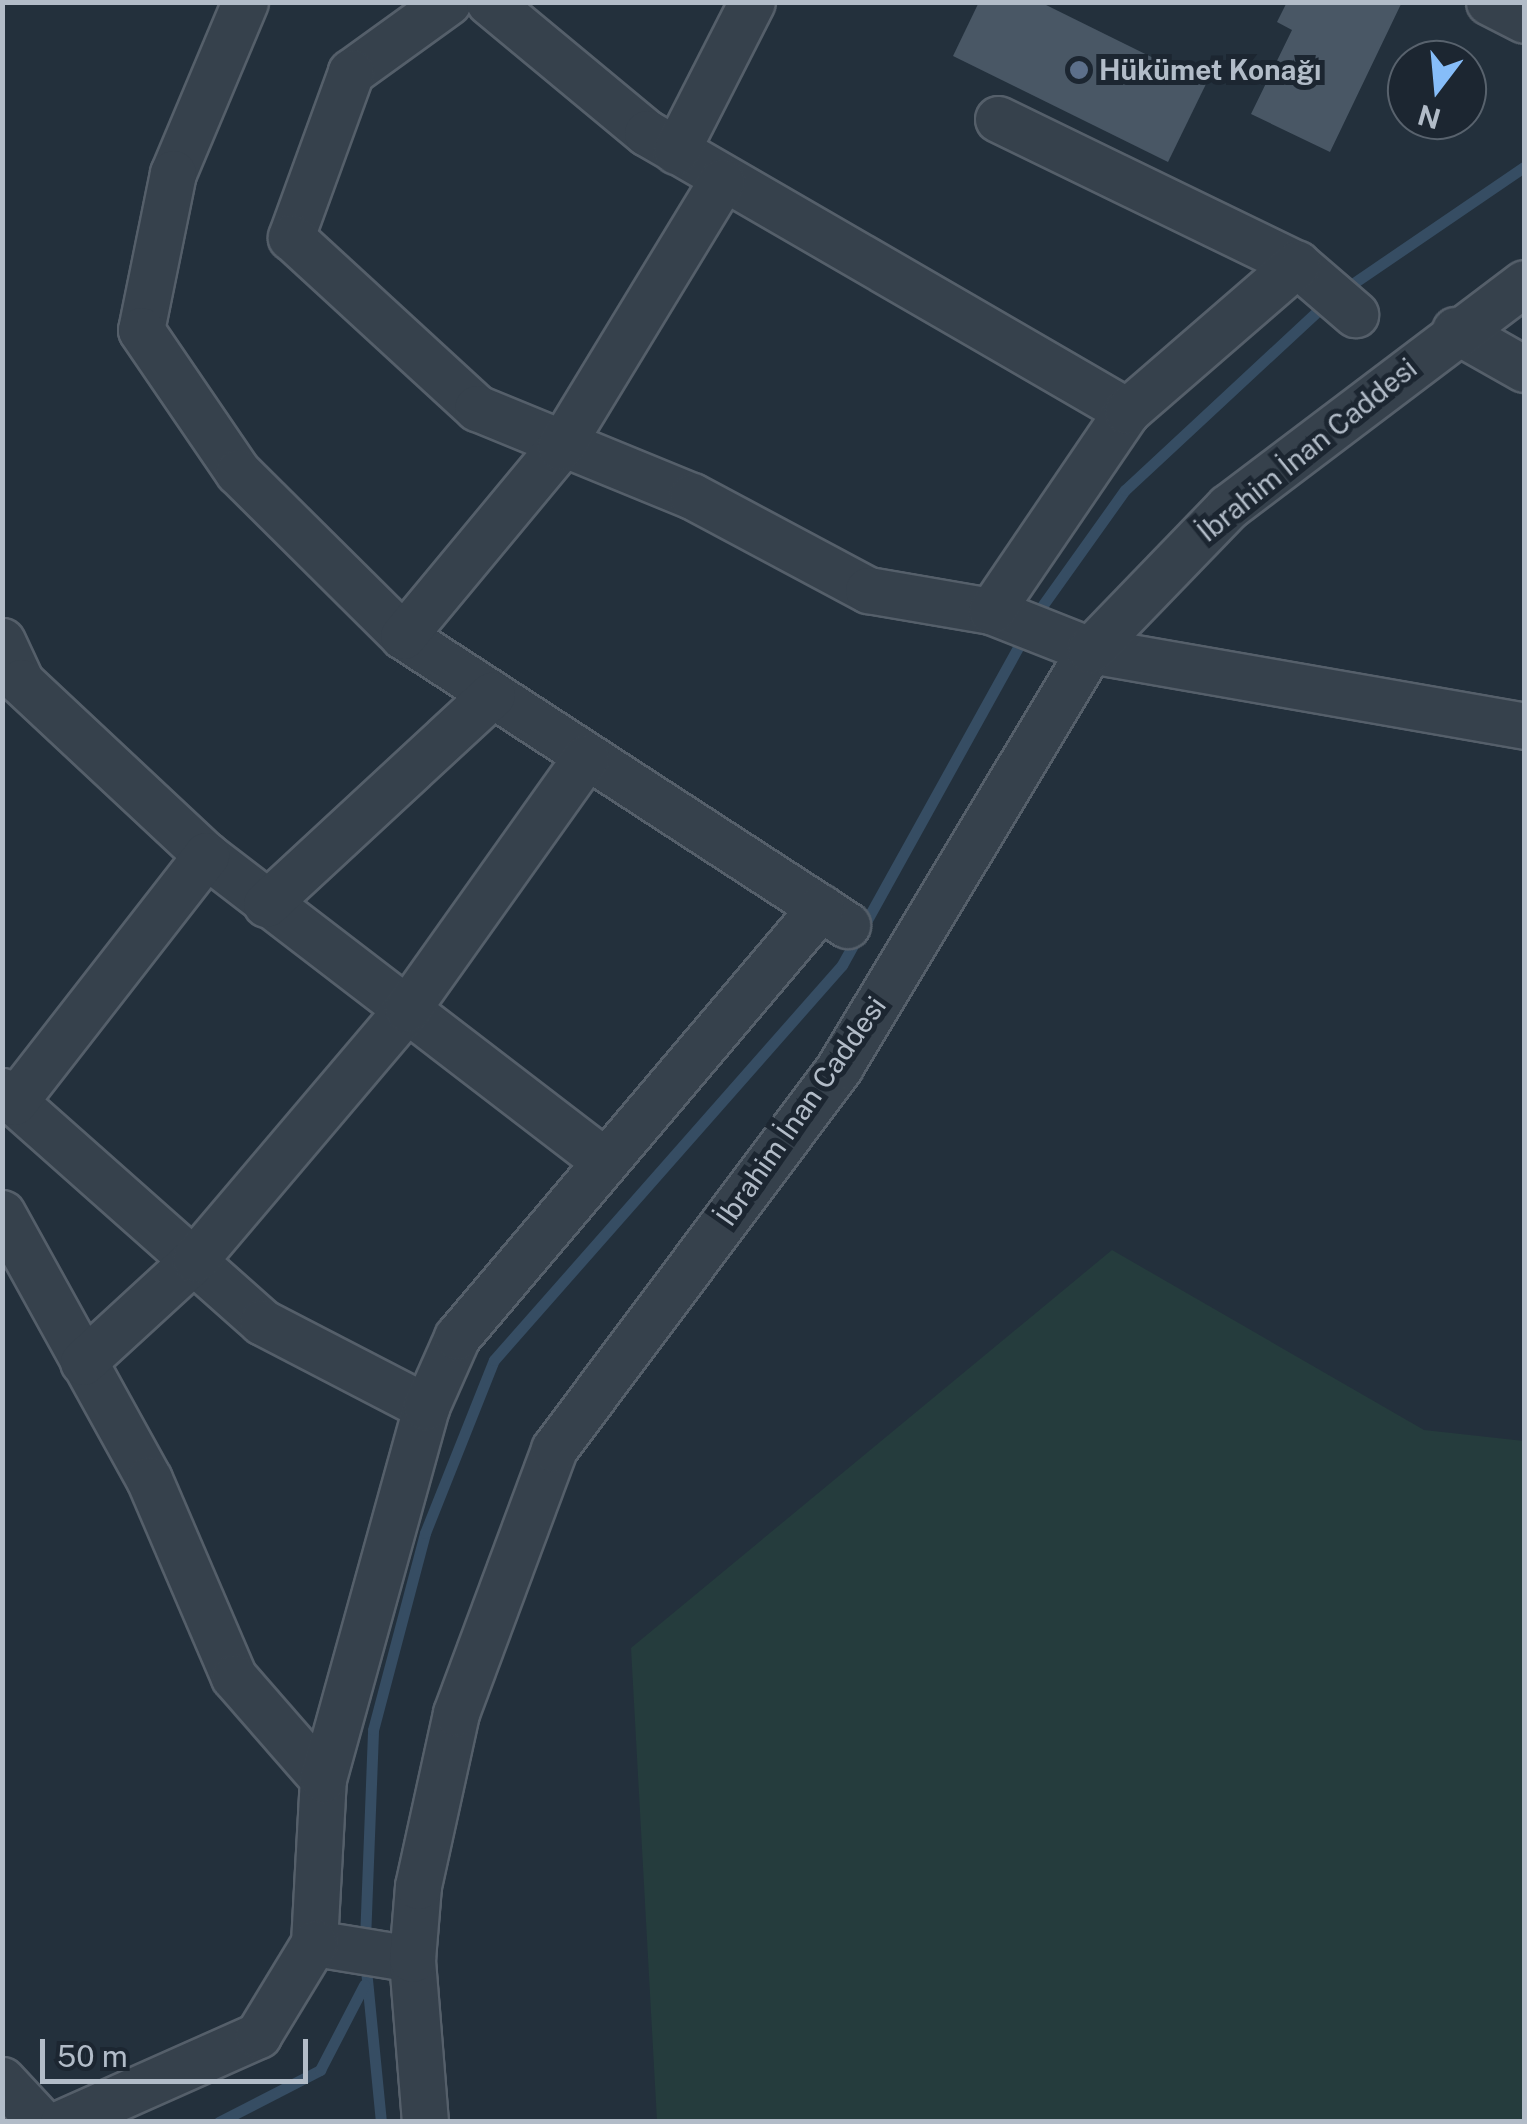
<!DOCTYPE html>
<html>
<head>
<meta charset="utf-8">
<style>
	body { margin:0 }
	#map { position:relative; width:1527px; height:2124px; overflow:hidden; background:#23303c; font-family:"Public Sans",sans-serif }
	div>[style] { position:absolute }
	.green>* { inset:0; background:#253c3d }
	.stream>* { height:11px; margin:-5.5px; padding:0 5.5px; transform-origin:5.5px; border-radius:5.5px; background:#364d63 }
	.building>* { inset:0; background:#495765 }
	.roads { filter:drop-shadow(2px 0 #555f6a) drop-shadow(-2px 0 #555f6a) drop-shadow(0 2px #555f6a) drop-shadow(0 -2px #555f6a) }
	.minor>* { height:45px; margin:-22.5px; padding:0 22.5px; transform-origin:22.5px; border-radius:22.5px; background:#36414c }
	.dots>* { width:28px; height:28px; translate:-50% -50%; box-sizing:border-box; border:5px solid #1c2631; border-radius:50% }
	span { translate:-50% -50%; white-space:nowrap; text-align:center; line-height:1.15; -webkit-text-stroke:10px #1c2631; paint-order:stroke }
	.poi-label { font-size:28px; color:#b2bcc8; font-weight:700 }
	.left { translate:0 -50%; text-align:left }
	.street-label { font-size:28px; color:#b2bcc8 }
	.frame { position:absolute; inset:0; border:5px solid #b2bcc8; pointer-events:none }
	.north { position:absolute; left:1387px; top:40px; width:100px; height:100px; box-sizing:border-box; background:#1c2631; border:2px solid #58626d; border-radius:50%; rotate:196deg; font-size:28px; font-weight:700; line-height:40px; text-align:center; color:#b2bcc8 }
	.north::after { content:''; display:block; margin:auto; width:35px; height:45px; background:#86bdf9; clip-path:polygon(50% 0,100% 100%,50% 72%,0 100%) }
	.scale { position:absolute; left:40px; top:2039px; width:268px; height:45px; box-sizing:border-box; border:5px solid #b2bcc8; border-top:0; padding-left:12px; font-size:30px; line-height:35px; white-space:nowrap; color:#b2bcc8; -webkit-text-stroke:8px #1c2631; paint-order:stroke }
</style>
</head>
<body>
<div id="map">
	<div class="green">
		<i style="clip-path:polygon(1112px 1250px,1424px 1430px,1524px 1441px,1524px 2121px,657px 2121px,631px 1648px)"></i>
	</div>
	<div class="stream">
		<i style="left:1342px;top:291px;width:220px;rotate:-34.3deg"></i>
		<i style="left:1035px;top:616px;width:155px;rotate:-54.5deg"></i>
		<i style="left:1125px;top:490px;width:276px;rotate:-42.9deg"></i>
		<i style="left:365px;top:1940px;width:210px;rotate:-87.8deg"></i>
		<i style="left:373px;top:1730px;width:204px;rotate:-75.2deg"></i>
		<i style="left:425px;top:1533px;width:186px;rotate:-68.3deg"></i>
		<i style="left:494px;top:1360px;width:526px;rotate:-48.62deg"></i>
		<i style="left:842px;top:965px;width:380px;rotate:-61deg"></i>
		<i style="left:365px;top:1959px;width:164px;rotate:84.4deg"></i>
		<i style="left:219px;top:2122px;width:114px;rotate:-27.2deg"></i>
		<i style="left:320px;top:2070px;width:96px;rotate:-62.6deg"></i>
	</div>
	<div class="building">
		<i style="clip-path:polygon(979px 2px,1040px 2px,1206px 84px,1168px 162px,953px 56px)"></i>
		<i style="clip-path:polygon(1287px 2px,1402px 2px,1330px 152px,1251px 114px,1292px 30px,1277px 22px)"></i>
	</div>
	<div class="roads">
		<div class="minor">
			<i style="left:245px;top:2px;width:186px;rotate:112.8deg"></i>
			<i style="left:173px;top:173px;width:160px;rotate:101.5deg"></i>
			<i style="left:141px;top:330px;width:172px;rotate:55.7deg"></i>
			<i style="left:238px;top:472px;width:233px;rotate:44.8deg"></i>
			<i style="left:403px;top:636px;width:530px;rotate:33.06deg"></i>
			<i style="left:448px;top:2px;width:120px;rotate:144.2deg"></i>
			<i style="left:351px;top:72px;width:176px;rotate:110deg"></i>
			<i style="left:291px;top:237px;width:253px;rotate:42.6deg"></i>
			<i style="left:477px;top:408px;width:232px;rotate:22.3deg"></i>
			<i style="left:692px;top:496px;width:200px;rotate:28.1deg"></i>
			<i style="left:868px;top:590px;width:125px;rotate:9.7deg"></i>
			<i style="left:991px;top:611px;width:106px;rotate:21.5deg"></i>
			<i style="left:1090px;top:650px;width:441px;rotate:9.9deg"></i>
			<i style="left:489px;top:2px;width:205px;rotate:39.7deg"></i>
			<i style="left:647px;top:133px;width:555px;rotate:30.08deg"></i>
			<i style="left:1489px;top:2px;width:39px;rotate:27deg"></i>
			<i style="left:998px;top:119px;width:332px;rotate:25.9deg"></i>
			<i style="left:1297px;top:264px;width:77px;rotate:40.8deg"></i>
			<i style="left:676px;top:151px;width:167px;rotate:-63deg"></i>
			<i style="left:1455px;top:330px;width:79px;rotate:29.5deg"></i>
			<i style="left:991px;top:611px;width:242px;rotate:-55.8deg"></i>
			<i style="left:1127px;top:411px;width:225px;rotate:-40.9deg"></i>
			<i style="left:403px;top:636px;width:246px;rotate:-50.3deg"></i>
			<i style="left:560px;top:447px;width:311px;rotate:-58.7deg"></i>
			<i style="left:2px;top:641px;width:45px;rotate:65.1deg"></i>
			<i style="left:21px;top:682px;width:253px;rotate:43.1deg"></i>
			<i style="left:206px;top:855px;width:501px;rotate:37.53deg"></i>
			<i style="left:266px;top:904px;width:308px;rotate:-42.8deg"></i>
			<i style="left:2px;top:1091px;width:348px;rotate:41.6deg"></i>
			<i style="left:262px;top:1322px;width:185px;rotate:27.4deg"></i>
			<i style="left:14px;top:1102px;width:313px;rotate:-52.1deg"></i>
			<i style="left:2px;top:1213px;width:304px;rotate:61.1deg"></i>
			<i style="left:149px;top:1479px;width:215px;rotate:66.8deg"></i>
			<i style="left:234px;top:1677px;width:135px;rotate:48.9deg"></i>
			<i style="left:83px;top:1362px;width:152px;rotate:-42.6deg"></i>
			<i style="left:195px;top:1259px;width:328px;rotate:-49.7deg"></i>
			<i style="left:407px;top:1009px;width:309px;rotate:-54.6deg"></i>
			<i style="left:412px;top:1959px;width:99px;rotate:-170.7deg"></i>
			<i style="left:314px;top:1943px;width:164px;rotate:-86.9deg"></i>
			<i style="left:323px;top:1779px;width:386px;rotate:-74.5deg"></i>
			<i style="left:426px;top:1407px;width:77px;rotate:-66.1deg"></i>
			<i style="left:457px;top:1337px;width:563px;rotate:-49.75deg"></i>
			<i style="left:2px;top:2080px;width:57px;rotate:47.1deg"></i>
			<i style="left:63px;top:2122px;width:214px;rotate:-24deg"></i>
			<i style="left:258px;top:2035px;width:108px;rotate:-58.7deg"></i>
			<i style="left:425px;top:2122px;width:164px;rotate:-94.6deg"></i>
			<i style="left:412px;top:1959px;width:73px;rotate:-85.3deg"></i>
			<i style="left:418px;top:1886px;width:177px;rotate:-77.6deg"></i>
			<i style="left:456px;top:1713px;width:282px;rotate:-69.6deg"></i>
			<i style="left:554px;top:1449px;width:478px;rotate:-53.2deg"></i>
			<i style="left:840px;top:1066px;width:485px;rotate:-59deg"></i>
			<i style="left:1090px;top:650px;width:199px;rotate:-46deg"></i>
			<i style="left:1228px;top:507px;width:371px;rotate:-37.1deg"></i>
		</div>
	</div>
	<div class="dots">
		<i style="left:1079px;top:70px;background:#5c6f8a"></i>
	</div>
	<div class="poi-label">
		<span class="left" style="left:1099px;top:70px">Hükümet Konağı</span>
	</div>
	<div class="street-label">
		<span style="left:1307px;top:450px;rotate:-39deg">İbrahim İnan Caddesi</span>
		<span style="left:801px;top:1111px;rotate:-55deg">İbrahim İnan Caddesi</span>
	</div>
	<div class="frame"></div>
	<div class="north">N</div>
	<div class="scale">50 m</div>
</div>
</body>
</html>
